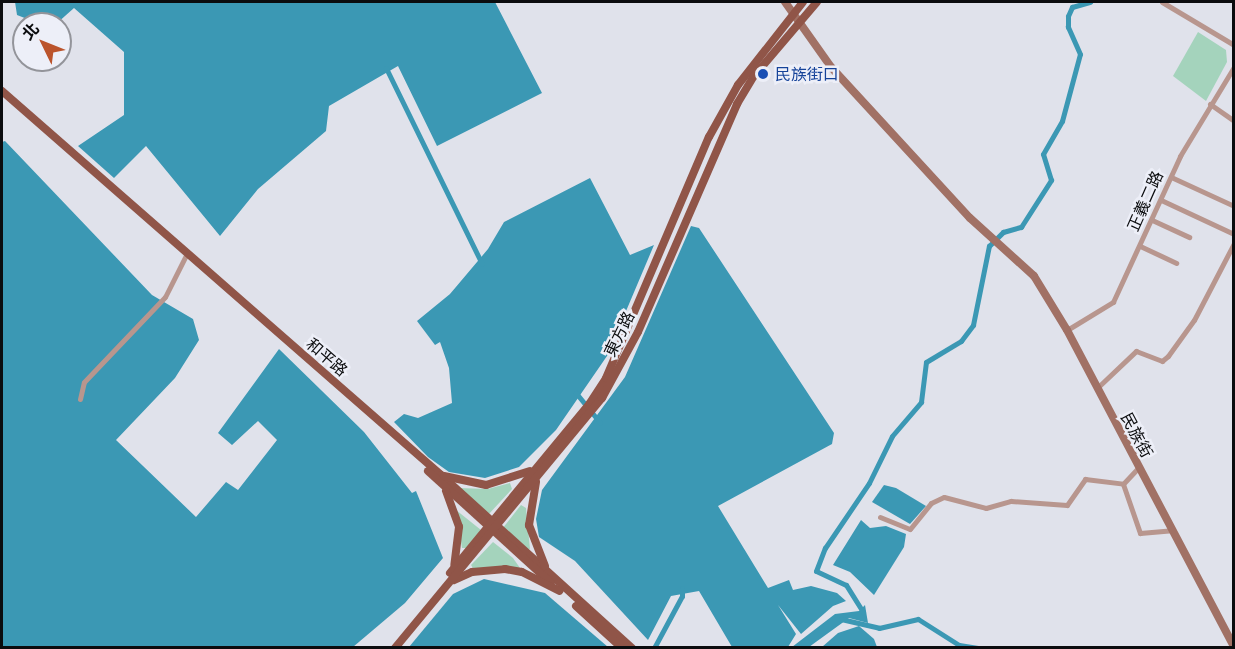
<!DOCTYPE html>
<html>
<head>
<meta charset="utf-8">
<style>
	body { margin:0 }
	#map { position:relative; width:1235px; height:649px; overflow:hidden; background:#e0e2eb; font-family:Merriweather,"Noto Sans TC",serif }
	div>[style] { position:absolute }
	.green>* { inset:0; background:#a4d3bc }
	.water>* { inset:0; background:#3b98b4 }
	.canal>* { height:5px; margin:-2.5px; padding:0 2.5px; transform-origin:2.5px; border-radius:2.5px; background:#3b98b4 }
	.street>* { height:5px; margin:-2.5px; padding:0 2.5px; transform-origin:2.5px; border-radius:2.5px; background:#b8968e }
	.secondary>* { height:8px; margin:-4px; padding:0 4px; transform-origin:4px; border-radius:4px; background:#a17165 }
	.primary>* { height:8px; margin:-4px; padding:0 4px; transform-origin:4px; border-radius:4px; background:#905548 }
	.dots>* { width:16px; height:16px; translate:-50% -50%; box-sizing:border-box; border:3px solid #edeff8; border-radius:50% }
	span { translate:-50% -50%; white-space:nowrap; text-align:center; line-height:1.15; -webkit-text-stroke:5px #edeff8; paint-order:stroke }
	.transit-label { font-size:16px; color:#164399 }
	.left { translate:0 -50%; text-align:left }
	.street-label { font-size:16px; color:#0b0c0e }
	.frame { position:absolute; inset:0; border:3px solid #0b0c0e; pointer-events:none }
	.north { position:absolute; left:12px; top:12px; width:60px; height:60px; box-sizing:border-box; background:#edeff8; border:2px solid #93949a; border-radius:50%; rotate:313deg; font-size:16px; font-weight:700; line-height:24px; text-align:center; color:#0b0c0e }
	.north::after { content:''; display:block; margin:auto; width:21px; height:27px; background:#bb542c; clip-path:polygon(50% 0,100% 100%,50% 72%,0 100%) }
</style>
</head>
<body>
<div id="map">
	<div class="green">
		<i style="clip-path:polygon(1198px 32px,1226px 50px,1227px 62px,1206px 101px,1173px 76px)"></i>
		<i style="clip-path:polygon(510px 483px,512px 489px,488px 515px,459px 488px,488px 489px)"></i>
		<i style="clip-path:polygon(521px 505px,526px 508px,530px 549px,527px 551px,502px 529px)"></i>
		<i style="clip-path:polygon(456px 510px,481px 530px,466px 548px,462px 548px)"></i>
		<i style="clip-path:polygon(493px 542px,513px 558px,520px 568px,473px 568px,471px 565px)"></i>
	</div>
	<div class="water">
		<i style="clip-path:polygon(15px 2px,495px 2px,542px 93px,437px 146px,398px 66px,329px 106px,326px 131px,258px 189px,220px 236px,146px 146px,114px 178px,78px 146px,124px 115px,124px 52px,74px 8px,56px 24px,40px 24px,17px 15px)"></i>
		<i style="clip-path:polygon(5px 141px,152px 295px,193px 319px,199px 340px,175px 378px,116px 440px,196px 517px,226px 482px,238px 490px,277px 440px,258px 421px,232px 445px,218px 433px,279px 349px,364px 432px,412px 493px,416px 491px,443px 558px,405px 603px,353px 647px,2px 647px,2px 142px)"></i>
		<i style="clip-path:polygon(590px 178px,630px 255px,654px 245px,607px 356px,556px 430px,519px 467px,485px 478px,449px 472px,428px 457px,394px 422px,404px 414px,418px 418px,452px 403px,449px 368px,440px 342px,435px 345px,417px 321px,450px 294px,488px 249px,504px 222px)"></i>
		<i style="clip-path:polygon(691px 226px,699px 228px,834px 433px,832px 444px,718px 506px,768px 588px,789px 580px,793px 590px,811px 586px,837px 593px,846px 601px,833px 606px,801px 634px,778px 605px,796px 634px,788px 647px,732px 647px,699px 591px,671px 596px,648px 640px,575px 561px,539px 537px,536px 519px,542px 490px,625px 377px)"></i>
		<i style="clip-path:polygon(884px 485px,896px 488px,926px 506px,910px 524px,872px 502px)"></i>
		<i style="clip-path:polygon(861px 520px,870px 528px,886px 526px,906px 534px,904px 547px,874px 595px,850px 572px,833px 565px)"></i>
		<i style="clip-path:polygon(484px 579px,545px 593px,608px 647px,409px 647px,453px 594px)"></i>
		<i style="clip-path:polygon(865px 605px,868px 623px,849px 618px,809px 647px,792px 647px,835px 614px,859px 611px)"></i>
		<i style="clip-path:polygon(859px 626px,874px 639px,877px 647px,822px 647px,838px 633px)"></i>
	</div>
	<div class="canal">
		<i style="left:386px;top:68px;width:218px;rotate:63.9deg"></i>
		<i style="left:576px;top:393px;width:38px;rotate:51deg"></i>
		<i style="left:863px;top:612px;width:32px;rotate:-122deg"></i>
		<i style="left:846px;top:585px;width:33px;rotate:-155deg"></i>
		<i style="left:816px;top:571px;width:25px;rotate:-69deg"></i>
		<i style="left:825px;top:548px;width:78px;rotate:-55.9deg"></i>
		<i style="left:869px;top:483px;width:52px;rotate:-63.9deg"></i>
		<i style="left:892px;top:436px;width:45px;rotate:-49.5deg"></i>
		<i style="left:921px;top:402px;width:40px;rotate:-82.9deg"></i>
		<i style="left:926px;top:362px;width:41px;rotate:-31deg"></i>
		<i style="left:961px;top:341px;width:20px;rotate:-53deg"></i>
		<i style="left:973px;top:325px;width:81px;rotate:-78.6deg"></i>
		<i style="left:989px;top:246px;width:20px;rotate:-45deg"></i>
		<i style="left:1003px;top:232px;width:19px;rotate:-16deg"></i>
		<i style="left:1021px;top:227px;width:56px;rotate:-57.4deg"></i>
		<i style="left:1051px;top:180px;width:27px;rotate:-107deg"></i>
		<i style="left:1043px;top:154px;width:38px;rotate:-60deg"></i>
		<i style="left:1062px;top:121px;width:69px;rotate:-75deg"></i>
		<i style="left:1080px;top:54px;width:30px;rotate:-114deg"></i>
		<i style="left:1068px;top:27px;width:11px;rotate:-90deg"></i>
		<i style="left:1068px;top:16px;width:10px;rotate:-66deg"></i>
		<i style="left:1072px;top:7px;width:19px;rotate:-16deg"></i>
		<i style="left:841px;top:619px;width:39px;rotate:13deg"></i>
		<i style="left:879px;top:628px;width:40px;rotate:-13deg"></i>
		<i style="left:918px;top:619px;width:49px;rotate:32.4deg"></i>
		<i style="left:959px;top:645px;width:19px;rotate:9deg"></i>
		<i style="left:654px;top:648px;width:59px;rotate:-61.7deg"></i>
		<i style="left:682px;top:596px;width:8px;rotate:-90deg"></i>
	</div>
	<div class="street">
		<i style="left:1162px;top:2px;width:84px;rotate:30.8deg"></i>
		<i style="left:1210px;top:104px;width:29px;rotate:35deg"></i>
		<i style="left:1171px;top:177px;width:69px;rotate:24.7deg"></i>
		<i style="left:1161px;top:200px;width:81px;rotate:25deg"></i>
		<i style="left:1152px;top:220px;width:41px;rotate:24.7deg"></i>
		<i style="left:1140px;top:246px;width:40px;rotate:25deg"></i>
		<i style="left:1067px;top:330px;width:54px;rotate:-31.3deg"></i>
		<i style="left:1113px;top:302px;width:161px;rotate:-65.3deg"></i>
		<i style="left:1180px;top:156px;width:104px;rotate:-58.8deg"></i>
		<i style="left:1097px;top:388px;width:54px;rotate:-43.5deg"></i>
		<i style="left:1136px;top:351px;width:28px;rotate:21deg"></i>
		<i style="left:1162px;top:361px;width:8px;rotate:-40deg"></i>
		<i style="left:1168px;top:356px;width:44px;rotate:-54.2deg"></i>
		<i style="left:1194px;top:320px;width:87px;rotate:-62.5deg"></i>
		<i style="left:80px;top:399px;width:17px;rotate:-77deg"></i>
		<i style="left:84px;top:382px;width:117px;rotate:-46.4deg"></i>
		<i style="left:165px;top:297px;width:45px;rotate:-63.4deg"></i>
		<i style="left:1123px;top:484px;width:52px;rotate:70.9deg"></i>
		<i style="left:1140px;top:533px;width:32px;rotate:-5deg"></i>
		<i style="left:880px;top:517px;width:32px;rotate:22deg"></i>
		<i style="left:910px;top:529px;width:33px;rotate:-51deg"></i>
		<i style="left:931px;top:503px;width:14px;rotate:-25deg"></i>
		<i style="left:944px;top:497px;width:43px;rotate:14.7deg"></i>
		<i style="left:986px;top:508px;width:26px;rotate:-16deg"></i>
		<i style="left:1011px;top:501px;width:56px;rotate:4.1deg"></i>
		<i style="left:1067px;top:505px;width:32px;rotate:-55deg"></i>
		<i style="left:1085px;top:479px;width:38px;rotate:7deg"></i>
		<i style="left:1123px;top:484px;width:23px;rotate:-47deg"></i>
	</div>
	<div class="secondary">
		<i style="left:785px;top:2px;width:80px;rotate:54.7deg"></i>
		<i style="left:831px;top:67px;width:205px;rotate:47.4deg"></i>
		<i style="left:970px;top:218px;width:86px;rotate:42.2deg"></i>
		<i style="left:1034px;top:276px;width:63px;rotate:58.6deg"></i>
		<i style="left:1067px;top:330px;width:358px;rotate:62.2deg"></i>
	</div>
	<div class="primary">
		<i style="left:2px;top:91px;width:583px;rotate:41.18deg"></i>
		<i style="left:441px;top:475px;width:258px;rotate:42.2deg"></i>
		<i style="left:428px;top:471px;width:166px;rotate:42.3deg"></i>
		<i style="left:444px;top:476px;width:43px;rotate:12.1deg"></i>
		<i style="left:486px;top:485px;width:46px;rotate:-17.7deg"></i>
		<i style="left:536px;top:482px;width:44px;rotate:99.2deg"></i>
		<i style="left:529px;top:525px;width:44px;rotate:68.7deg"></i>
		<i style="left:446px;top:491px;width:38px;rotate:70deg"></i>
		<i style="left:459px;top:527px;width:38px;rotate:97deg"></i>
		<i style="left:450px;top:573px;width:220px;rotate:-50.5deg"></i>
		<i style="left:590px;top:403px;width:30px;rotate:-57deg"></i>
		<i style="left:606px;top:378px;width:262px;rotate:-66.9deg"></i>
		<i style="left:709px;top:137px;width:60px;rotate:-60.9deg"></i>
		<i style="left:738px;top:85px;width:105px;rotate:-51.9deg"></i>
		<i style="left:454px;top:580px;width:20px;rotate:-24deg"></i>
		<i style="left:472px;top:572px;width:33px;rotate:-5deg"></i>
		<i style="left:505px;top:569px;width:17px;rotate:10deg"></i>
		<i style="left:522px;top:572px;width:42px;rotate:26.6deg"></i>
		<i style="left:576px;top:606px;width:62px;rotate:42.4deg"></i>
		<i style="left:395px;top:648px;width:325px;rotate:-50.4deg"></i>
		<i style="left:602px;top:398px;width:75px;rotate:-61.4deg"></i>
		<i style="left:638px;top:332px;width:249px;rotate:-66.5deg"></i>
		<i style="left:737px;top:104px;width:33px;rotate:-59deg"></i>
		<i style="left:754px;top:76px;width:97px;rotate:-49.6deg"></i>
	</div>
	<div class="dots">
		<i style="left:763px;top:74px;background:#1a4fb4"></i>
	</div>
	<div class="transit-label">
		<span class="left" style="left:775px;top:74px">民族街口</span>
	</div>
	<div class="street-label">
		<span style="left:1145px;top:201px;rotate:-66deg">正義二路</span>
		<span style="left:619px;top:334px;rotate:-64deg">東方路</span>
		<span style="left:327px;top:357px;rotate:41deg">和平路</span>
		<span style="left:1137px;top:435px;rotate:62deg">民族街</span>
	</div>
	<div class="frame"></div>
	<div class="north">北</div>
</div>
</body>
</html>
